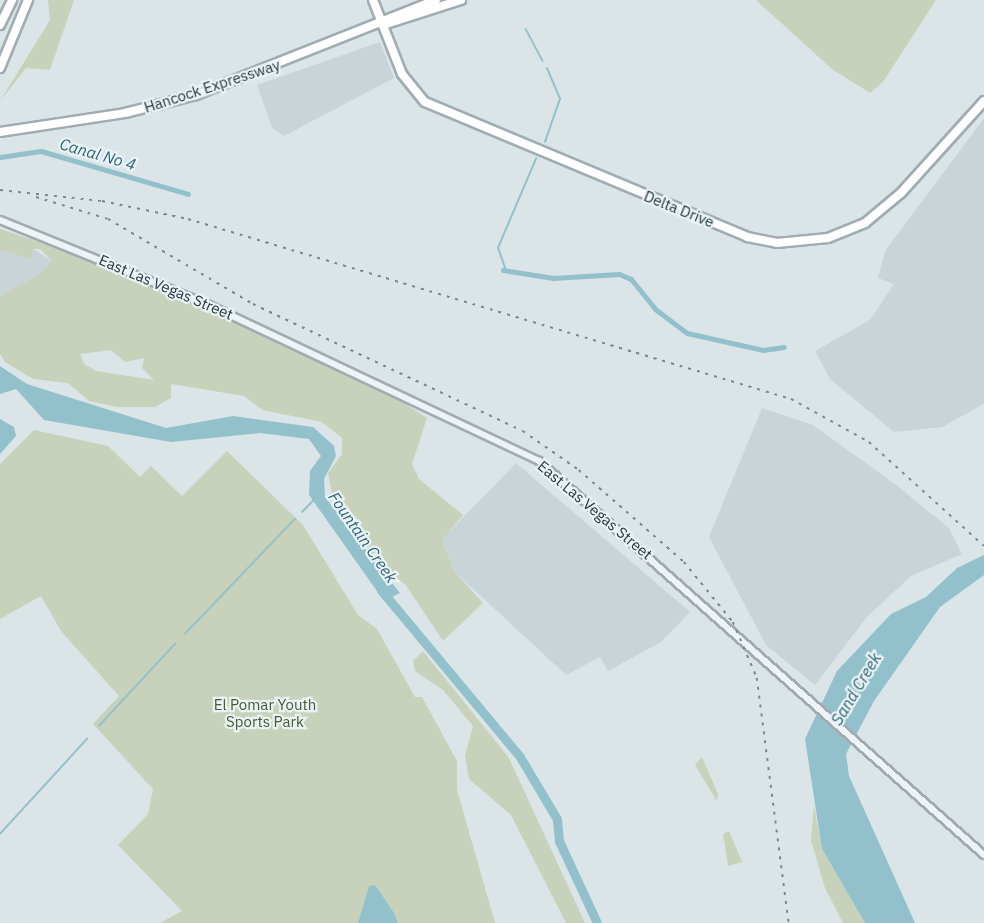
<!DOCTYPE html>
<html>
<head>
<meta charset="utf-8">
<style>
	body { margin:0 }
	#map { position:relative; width:984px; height:923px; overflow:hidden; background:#dbe4e7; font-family:"IBM Plex Sans",sans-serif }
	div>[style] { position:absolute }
	.built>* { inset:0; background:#c9d4d9 }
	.green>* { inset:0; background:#c8d2bb }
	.water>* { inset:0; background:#92c1cb }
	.stream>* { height:1.5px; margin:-0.75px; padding:0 0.75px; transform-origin:0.75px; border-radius:0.75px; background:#92c1cb }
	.canal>* { height:5px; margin:-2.5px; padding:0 2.5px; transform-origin:2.5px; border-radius:2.5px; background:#92c1cb }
	.river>* { height:9px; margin:-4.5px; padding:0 4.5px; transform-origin:4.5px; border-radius:4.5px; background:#92c1cb }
	.roads { filter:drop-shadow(2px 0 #a0acb1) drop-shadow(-2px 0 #a0acb1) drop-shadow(0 2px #a0acb1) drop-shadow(0 -2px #a0acb1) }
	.minor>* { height:6px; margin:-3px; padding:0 3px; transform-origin:3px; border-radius:3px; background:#eef3f5 }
	.major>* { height:8px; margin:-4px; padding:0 4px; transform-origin:4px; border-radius:4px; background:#fff }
	.rail>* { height:1.5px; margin-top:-0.75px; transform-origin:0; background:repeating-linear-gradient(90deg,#738992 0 3px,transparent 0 9px) }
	span { translate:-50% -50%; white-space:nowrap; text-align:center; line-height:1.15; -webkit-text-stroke:4.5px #eaf2f5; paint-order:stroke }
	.street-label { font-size:15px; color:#24363e }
	.park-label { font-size:15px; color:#465b30 }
	.water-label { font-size:16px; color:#2b6575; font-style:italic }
</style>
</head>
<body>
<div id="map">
	<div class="built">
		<i style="clip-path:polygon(380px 42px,394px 78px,284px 136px,272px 128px,257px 85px)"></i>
		<i style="clip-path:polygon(984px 118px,984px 404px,942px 427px,894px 432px,830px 379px,815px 351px,870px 320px,894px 284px,878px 278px,885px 251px)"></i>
		<i style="clip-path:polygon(33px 249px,52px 261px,38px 275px,0 296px,0 250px,31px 259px)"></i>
		<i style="clip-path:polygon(762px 408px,813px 425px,895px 484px,949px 528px,962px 554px,911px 576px,867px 617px,815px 685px,766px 645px,709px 537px)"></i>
		<i style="clip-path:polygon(516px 463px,690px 612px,661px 642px,608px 671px,600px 657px,566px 675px,455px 572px,442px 539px)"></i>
	</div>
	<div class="green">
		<i style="clip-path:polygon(48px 0,74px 0,50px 70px,26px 68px,0 101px,50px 20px)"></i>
		<i style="clip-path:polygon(756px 0,936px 0,883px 82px,870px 93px,832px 69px)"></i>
		<i style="clip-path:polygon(evenodd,0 229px,75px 254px,81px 251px,358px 373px,427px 418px,412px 464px,419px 479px,463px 515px,442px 540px,455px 572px,483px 603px,443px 641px,405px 584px,384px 570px,362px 541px,357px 518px,332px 494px,328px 473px,342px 454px,342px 438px,322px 422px,262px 410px,244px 396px,171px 384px,171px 398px,155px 407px,117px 407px,89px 401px,68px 383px,33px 379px,5px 362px,0 354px,0 296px,38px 275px,52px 261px,40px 249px,33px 249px,31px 259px,0 250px,0 229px,111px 350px,125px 362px,144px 358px,142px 368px,154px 380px,96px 371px,84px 364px,80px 354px,111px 350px)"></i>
		<i style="clip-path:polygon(34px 430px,108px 446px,140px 477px,151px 466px,182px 496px,227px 451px,303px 525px,358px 615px,377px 629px,415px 697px,422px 697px,457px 761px,457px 790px,495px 923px,160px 923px,182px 911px,118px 845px,148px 814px,153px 789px,93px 724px,119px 696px,61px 631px,41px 596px,0 619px,0 464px)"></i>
		<i style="clip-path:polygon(423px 651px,509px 758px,585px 923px,566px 923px,511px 815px,469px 779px,465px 756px,473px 726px,443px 690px,415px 671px,413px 661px)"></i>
		<i style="clip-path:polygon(702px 757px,718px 794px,717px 801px,695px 765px)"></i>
		<i style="clip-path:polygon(814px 806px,822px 849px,865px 923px,843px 923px,825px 888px,811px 840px)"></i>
		<i style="clip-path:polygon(729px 831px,742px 862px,728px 866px,723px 834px)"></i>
	</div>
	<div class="water">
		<i style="clip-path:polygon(0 366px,27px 384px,166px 428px,233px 416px,313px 427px,334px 446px,336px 456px,324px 479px,325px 497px,400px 593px,384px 601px,309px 495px,310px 471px,321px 456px,309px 439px,260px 433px,171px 442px,44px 420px,16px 389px,0 394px)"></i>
		<i style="clip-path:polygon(0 419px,14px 427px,16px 436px,0 454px)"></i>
		<i style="clip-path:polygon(984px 555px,984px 575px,940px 607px,874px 701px,846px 754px,849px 776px,915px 923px,865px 923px,822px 849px,805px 739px,837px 671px,891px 614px,926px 597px,957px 568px)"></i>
		<i style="clip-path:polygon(375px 885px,394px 913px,398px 923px,358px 923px,369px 886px)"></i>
	</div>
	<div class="stream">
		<i style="left:526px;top:29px;width:36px;rotate:62deg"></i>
		<i style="left:545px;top:142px;width:46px;rotate:-70.8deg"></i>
		<i style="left:560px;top:99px;width:33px;rotate:-113deg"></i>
		<i style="left:506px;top:271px;width:24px;rotate:-109deg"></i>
		<i style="left:498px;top:248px;width:97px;rotate:-66.9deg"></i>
		<i style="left:302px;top:512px;width:17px;rotate:-45deg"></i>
		<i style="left:185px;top:634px;width:159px;rotate:-46.3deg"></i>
		<i style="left:99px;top:726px;width:112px;rotate:-47.2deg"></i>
		<i style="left:0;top:834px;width:129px;rotate:-47.5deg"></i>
	</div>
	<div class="canal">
		<i style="left:0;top:157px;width:41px;rotate:-8.3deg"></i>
		<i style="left:41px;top:151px;width:153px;rotate:16.3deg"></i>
		<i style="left:503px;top:270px;width:51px;rotate:9.1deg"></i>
		<i style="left:553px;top:278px;width:66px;rotate:-3.5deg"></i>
		<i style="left:619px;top:274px;width:13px;rotate:23deg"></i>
		<i style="left:631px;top:279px;width:38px;rotate:51deg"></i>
		<i style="left:655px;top:309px;width:40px;rotate:37deg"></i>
		<i style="left:687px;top:333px;width:78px;rotate:12.6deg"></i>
		<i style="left:763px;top:350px;width:21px;rotate:-8deg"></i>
	</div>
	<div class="river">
		<i style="left:381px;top:590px;width:217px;rotate:50.2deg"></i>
		<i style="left:520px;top:757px;width:72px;rotate:59.2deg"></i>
		<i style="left:557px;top:819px;width:22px;rotate:85deg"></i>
		<i style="left:559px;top:841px;width:90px;rotate:65.1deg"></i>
	</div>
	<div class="roads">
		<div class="minor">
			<i style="left:0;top:220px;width:223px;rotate:22.1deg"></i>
			<i style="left:207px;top:304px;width:367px;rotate:25.3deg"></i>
			<i style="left:539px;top:461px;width:594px;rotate:41.52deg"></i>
		</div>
		<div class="major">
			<i style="left:373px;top:0;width:79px;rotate:68.6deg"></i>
			<i style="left:402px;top:74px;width:36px;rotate:51deg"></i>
			<i style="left:425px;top:102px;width:349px;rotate:22.7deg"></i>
			<i style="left:747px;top:237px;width:31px;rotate:11deg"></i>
			<i style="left:777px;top:243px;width:51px;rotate:-5.6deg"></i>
			<i style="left:828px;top:238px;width:40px;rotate:-22deg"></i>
			<i style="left:865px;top:223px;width:47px;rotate:-39.8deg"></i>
			<i style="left:901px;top:193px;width:124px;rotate:-47.9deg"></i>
			<i style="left:0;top:25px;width:28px;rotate:-64deg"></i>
			<i style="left:383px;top:25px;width:82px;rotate:-17.8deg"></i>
			<i style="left:0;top:68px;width:74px;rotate:-67.6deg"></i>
			<i style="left:0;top:132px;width:126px;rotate:-8.6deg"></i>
			<i style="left:125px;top:113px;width:73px;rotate:-14.2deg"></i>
			<i style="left:196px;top:95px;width:258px;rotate:-21.6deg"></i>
		</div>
	</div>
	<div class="rail">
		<i style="left:0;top:190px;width:103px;rotate:6.2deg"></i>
		<i style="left:102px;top:201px;width:88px;rotate:11.8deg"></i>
		<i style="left:188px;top:219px;width:629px;rotate:16.62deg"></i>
		<i style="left:791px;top:399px;width:89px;rotate:28.9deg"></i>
		<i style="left:869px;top:442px;width:155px;rotate:42.1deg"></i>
		<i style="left:36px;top:197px;width:75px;rotate:17deg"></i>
		<i style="left:108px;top:219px;width:168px;rotate:30.4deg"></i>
		<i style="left:253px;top:304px;width:298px;rotate:25.2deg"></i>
		<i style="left:523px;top:431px;width:68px;rotate:34.9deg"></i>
		<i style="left:579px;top:470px;width:140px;rotate:41.2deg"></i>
		<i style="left:684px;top:562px;width:77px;rotate:50.8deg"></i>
		<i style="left:733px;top:622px;width:61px;rotate:66.8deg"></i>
		<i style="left:757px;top:678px;width:247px;rotate:82.6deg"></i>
	</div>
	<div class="street-label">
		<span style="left:212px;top:86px;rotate:-18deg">Hancock Expressway</span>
		<span style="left:679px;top:209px;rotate:22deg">Delta Drive</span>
		<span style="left:166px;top:287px;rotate:23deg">East Las Vegas Street</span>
		<span style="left:595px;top:510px;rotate:40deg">East Las Vegas Street</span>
	</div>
	<div class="park-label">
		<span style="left:265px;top:713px">El Pomar Youth<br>Sports Park</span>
	</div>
	<div class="water-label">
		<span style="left:98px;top:154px;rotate:16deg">Canal No 4</span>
		<span style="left:363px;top:537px;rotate:55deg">Fountain Creek</span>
		<span style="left:856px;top:689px;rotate:-59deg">Sand Creek</span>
	</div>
</div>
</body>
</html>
